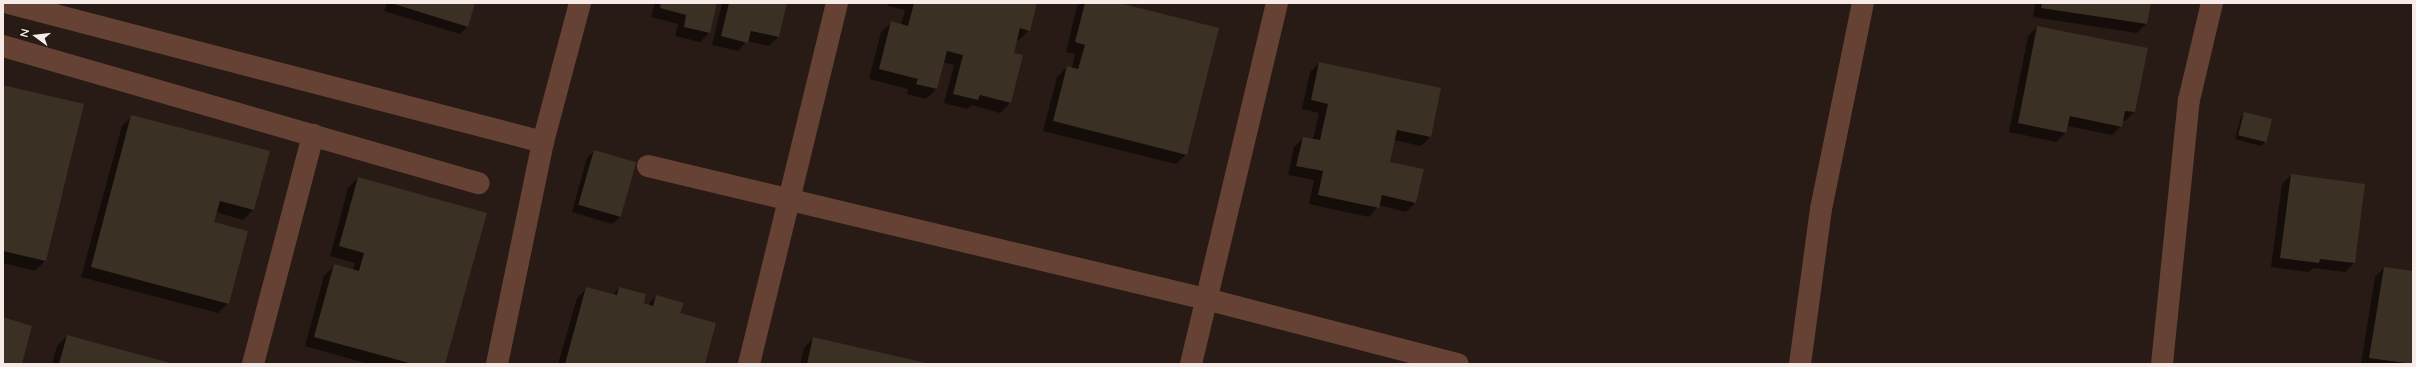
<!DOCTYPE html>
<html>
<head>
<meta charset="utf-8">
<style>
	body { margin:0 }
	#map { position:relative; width:2416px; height:367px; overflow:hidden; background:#281a14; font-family:Mulish,sans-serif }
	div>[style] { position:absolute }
	.shadow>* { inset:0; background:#0007 }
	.building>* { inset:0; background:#3a3024; transform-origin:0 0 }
	.minor>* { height:22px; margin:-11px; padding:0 11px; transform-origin:11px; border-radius:11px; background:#654233 }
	span { translate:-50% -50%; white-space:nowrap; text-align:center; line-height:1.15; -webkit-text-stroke:3.5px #1e110c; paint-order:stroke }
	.frame { position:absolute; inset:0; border:4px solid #f6ebe7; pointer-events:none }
	.north { position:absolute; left:16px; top:16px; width:40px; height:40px; -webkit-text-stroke:3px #1e110c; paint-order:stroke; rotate:285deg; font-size:11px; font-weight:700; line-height:16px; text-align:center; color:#f6ebe7 }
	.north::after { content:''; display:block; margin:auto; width:14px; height:18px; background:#f6ebe7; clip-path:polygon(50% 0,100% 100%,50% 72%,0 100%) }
</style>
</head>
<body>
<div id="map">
	<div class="shadow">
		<i style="clip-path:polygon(387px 3px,474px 3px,467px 27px,460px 34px,384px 11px)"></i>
		<i style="clip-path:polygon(655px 3px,716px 3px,709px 33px,700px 42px,675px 36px,678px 24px,651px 17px)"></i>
		<i style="clip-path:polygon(717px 3px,786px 3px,778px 37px,769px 46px,747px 41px,738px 51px,712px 45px,722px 4px)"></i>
		<i style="clip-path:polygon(889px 3px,1036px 3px,1029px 30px,1019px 40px,1017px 40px,1013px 54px,1022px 56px,1010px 103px,1000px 113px,972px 105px,967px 109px,944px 103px,954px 65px,943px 62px,936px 89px,926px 99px,907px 94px,908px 89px,869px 79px,881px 32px,891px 23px,901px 25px,905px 10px,888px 6px)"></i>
		<i style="clip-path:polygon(1080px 3px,1115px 3px,1186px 154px,1176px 164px,1043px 131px,1057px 77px,1067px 67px,1072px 68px,1075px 54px,1066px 52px,1077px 6px)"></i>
		<i style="clip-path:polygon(2035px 3px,2150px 3px,2146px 24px,2137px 33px,2033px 17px)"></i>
		<i style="clip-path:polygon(2037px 27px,2134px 112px,2125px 121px,2122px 120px,2121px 126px,2112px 135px,2067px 126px,2065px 133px,2056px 142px,2009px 132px,2028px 36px)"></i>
		<i style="clip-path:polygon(1319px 63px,1430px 137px,1421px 146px,1394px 140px,1389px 162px,1415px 203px,1406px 212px,1379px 205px,1369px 217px,1309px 204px,1314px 180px,1288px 175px,1294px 147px,1303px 138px,1313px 140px,1319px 113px,1302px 109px,1310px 72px)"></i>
		<i style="clip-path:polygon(3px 86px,45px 261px,35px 271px,3px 263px)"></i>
		<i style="clip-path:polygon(2245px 113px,2265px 142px,2261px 146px,2235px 139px,2241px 117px)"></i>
		<i style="clip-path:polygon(132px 116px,253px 210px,243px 220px,216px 212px,213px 223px,228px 303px,218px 313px,81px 277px,122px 126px)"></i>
		<i style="clip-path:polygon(594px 151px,620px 217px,612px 224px,572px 212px,587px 158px)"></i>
		<i style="clip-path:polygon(2291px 175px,2354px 263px,2345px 272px,2313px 268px,2309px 272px,2271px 267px,2282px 184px)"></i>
		<i style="clip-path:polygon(358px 178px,444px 364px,369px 364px,305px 346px,324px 276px,334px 266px,353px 270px,355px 263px,330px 256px,348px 188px)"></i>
		<i style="clip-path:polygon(2384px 268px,2413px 272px,2413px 364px,2361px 364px,2375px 277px)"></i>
		<i style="clip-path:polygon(587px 288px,613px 295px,619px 288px,648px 305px,656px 296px,679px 314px,704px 364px,558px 364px,577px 298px)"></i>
		<i style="clip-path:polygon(67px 336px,171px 364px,52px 364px,57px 346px)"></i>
		<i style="clip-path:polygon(813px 338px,924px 364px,800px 364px,804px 348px)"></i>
	</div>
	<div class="building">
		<i style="clip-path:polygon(391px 3px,475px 3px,468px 27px)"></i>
		<i style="clip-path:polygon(661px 3px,717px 3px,710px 33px,684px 27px,686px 15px,660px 8px)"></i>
		<i style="clip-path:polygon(729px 3px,787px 3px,779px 37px,751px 31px,748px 43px,721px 36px)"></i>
		<i style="clip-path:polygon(914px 3px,1037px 3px,1030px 31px,1020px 28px,1014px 53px,1023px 55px,1011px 103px,980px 95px,978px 100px,953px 94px,963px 55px,947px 51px,937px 89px,916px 84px,918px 79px,879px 69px,891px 21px,908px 26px)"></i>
		<i style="clip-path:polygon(1085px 3px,1119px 3px,1219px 28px,1187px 155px,1053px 121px,1067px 66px,1078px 69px,1085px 45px,1075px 42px)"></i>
		<i style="clip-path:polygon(2042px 3px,2151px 3px,2147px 24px,2041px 8px)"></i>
		<i style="clip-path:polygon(2037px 26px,2148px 48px,2135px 112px,2125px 111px,2122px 127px,2070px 116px,2066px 133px,2018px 123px)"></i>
		<i style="clip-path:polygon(1319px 62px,1441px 88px,1431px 137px,1397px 130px,1390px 162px,1424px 169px,1416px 203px,1382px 195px,1379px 208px,1318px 195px,1323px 171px,1296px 166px,1303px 137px,1320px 140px,1328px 104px,1311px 100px)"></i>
		<i style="clip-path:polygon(3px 85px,84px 104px,46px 261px,3px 251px)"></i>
		<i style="left:2244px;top:112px;width:29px;height:24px;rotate:14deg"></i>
		<i style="clip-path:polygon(131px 115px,270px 151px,254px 210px,220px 201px,214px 222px,248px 231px,229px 304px,91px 267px)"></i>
		<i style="left:594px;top:150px;width:44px;height:57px;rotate:16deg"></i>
		<i style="clip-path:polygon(2291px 174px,2365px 184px,2355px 263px,2320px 259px,2319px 263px,2280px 258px)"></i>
		<i style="clip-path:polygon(358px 177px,487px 213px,445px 364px,413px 364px,314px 337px,334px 264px,359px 271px,364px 253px,339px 246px)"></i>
		<i style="clip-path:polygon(2384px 267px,2413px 271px,2413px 364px,2369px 358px)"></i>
		<i style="clip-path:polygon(586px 287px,617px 295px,619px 287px,646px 294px,644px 303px,653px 306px,656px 295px,684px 303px,680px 313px,716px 323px,705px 364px,565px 364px)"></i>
		<i style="clip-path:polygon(3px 317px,32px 326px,22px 364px,3px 364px)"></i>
		<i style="clip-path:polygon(67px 335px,174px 364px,59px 364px)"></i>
		<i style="clip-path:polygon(813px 337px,926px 363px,926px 364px,807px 364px)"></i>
	</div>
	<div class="minor">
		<i style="left:9px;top:3px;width:552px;rotate:14.59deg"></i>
		<i style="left:3px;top:46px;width:495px;rotate:16.1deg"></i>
		<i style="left:648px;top:166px;width:574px;rotate:13.41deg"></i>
		<i style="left:1206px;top:299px;width:260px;rotate:14.5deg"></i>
		<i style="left:253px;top:364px;width:237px;rotate:-75.3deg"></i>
		<i style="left:497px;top:364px;width:227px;rotate:-78.3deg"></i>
		<i style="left:543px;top:142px;width:144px;rotate:-75.1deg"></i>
		<i style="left:749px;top:364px;width:372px;rotate:-76.3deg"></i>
		<i style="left:1191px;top:364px;width:371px;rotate:-76.6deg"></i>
		<i style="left:1800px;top:364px;width:156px;rotate:-82.3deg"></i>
		<i style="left:1821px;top:209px;width:210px;rotate:-78.5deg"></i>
		<i style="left:2162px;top:364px;width:265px;rotate:-84.2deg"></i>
		<i style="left:2189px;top:100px;width:100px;rotate:-76.7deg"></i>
	</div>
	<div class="frame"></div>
	<div class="north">N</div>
</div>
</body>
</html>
